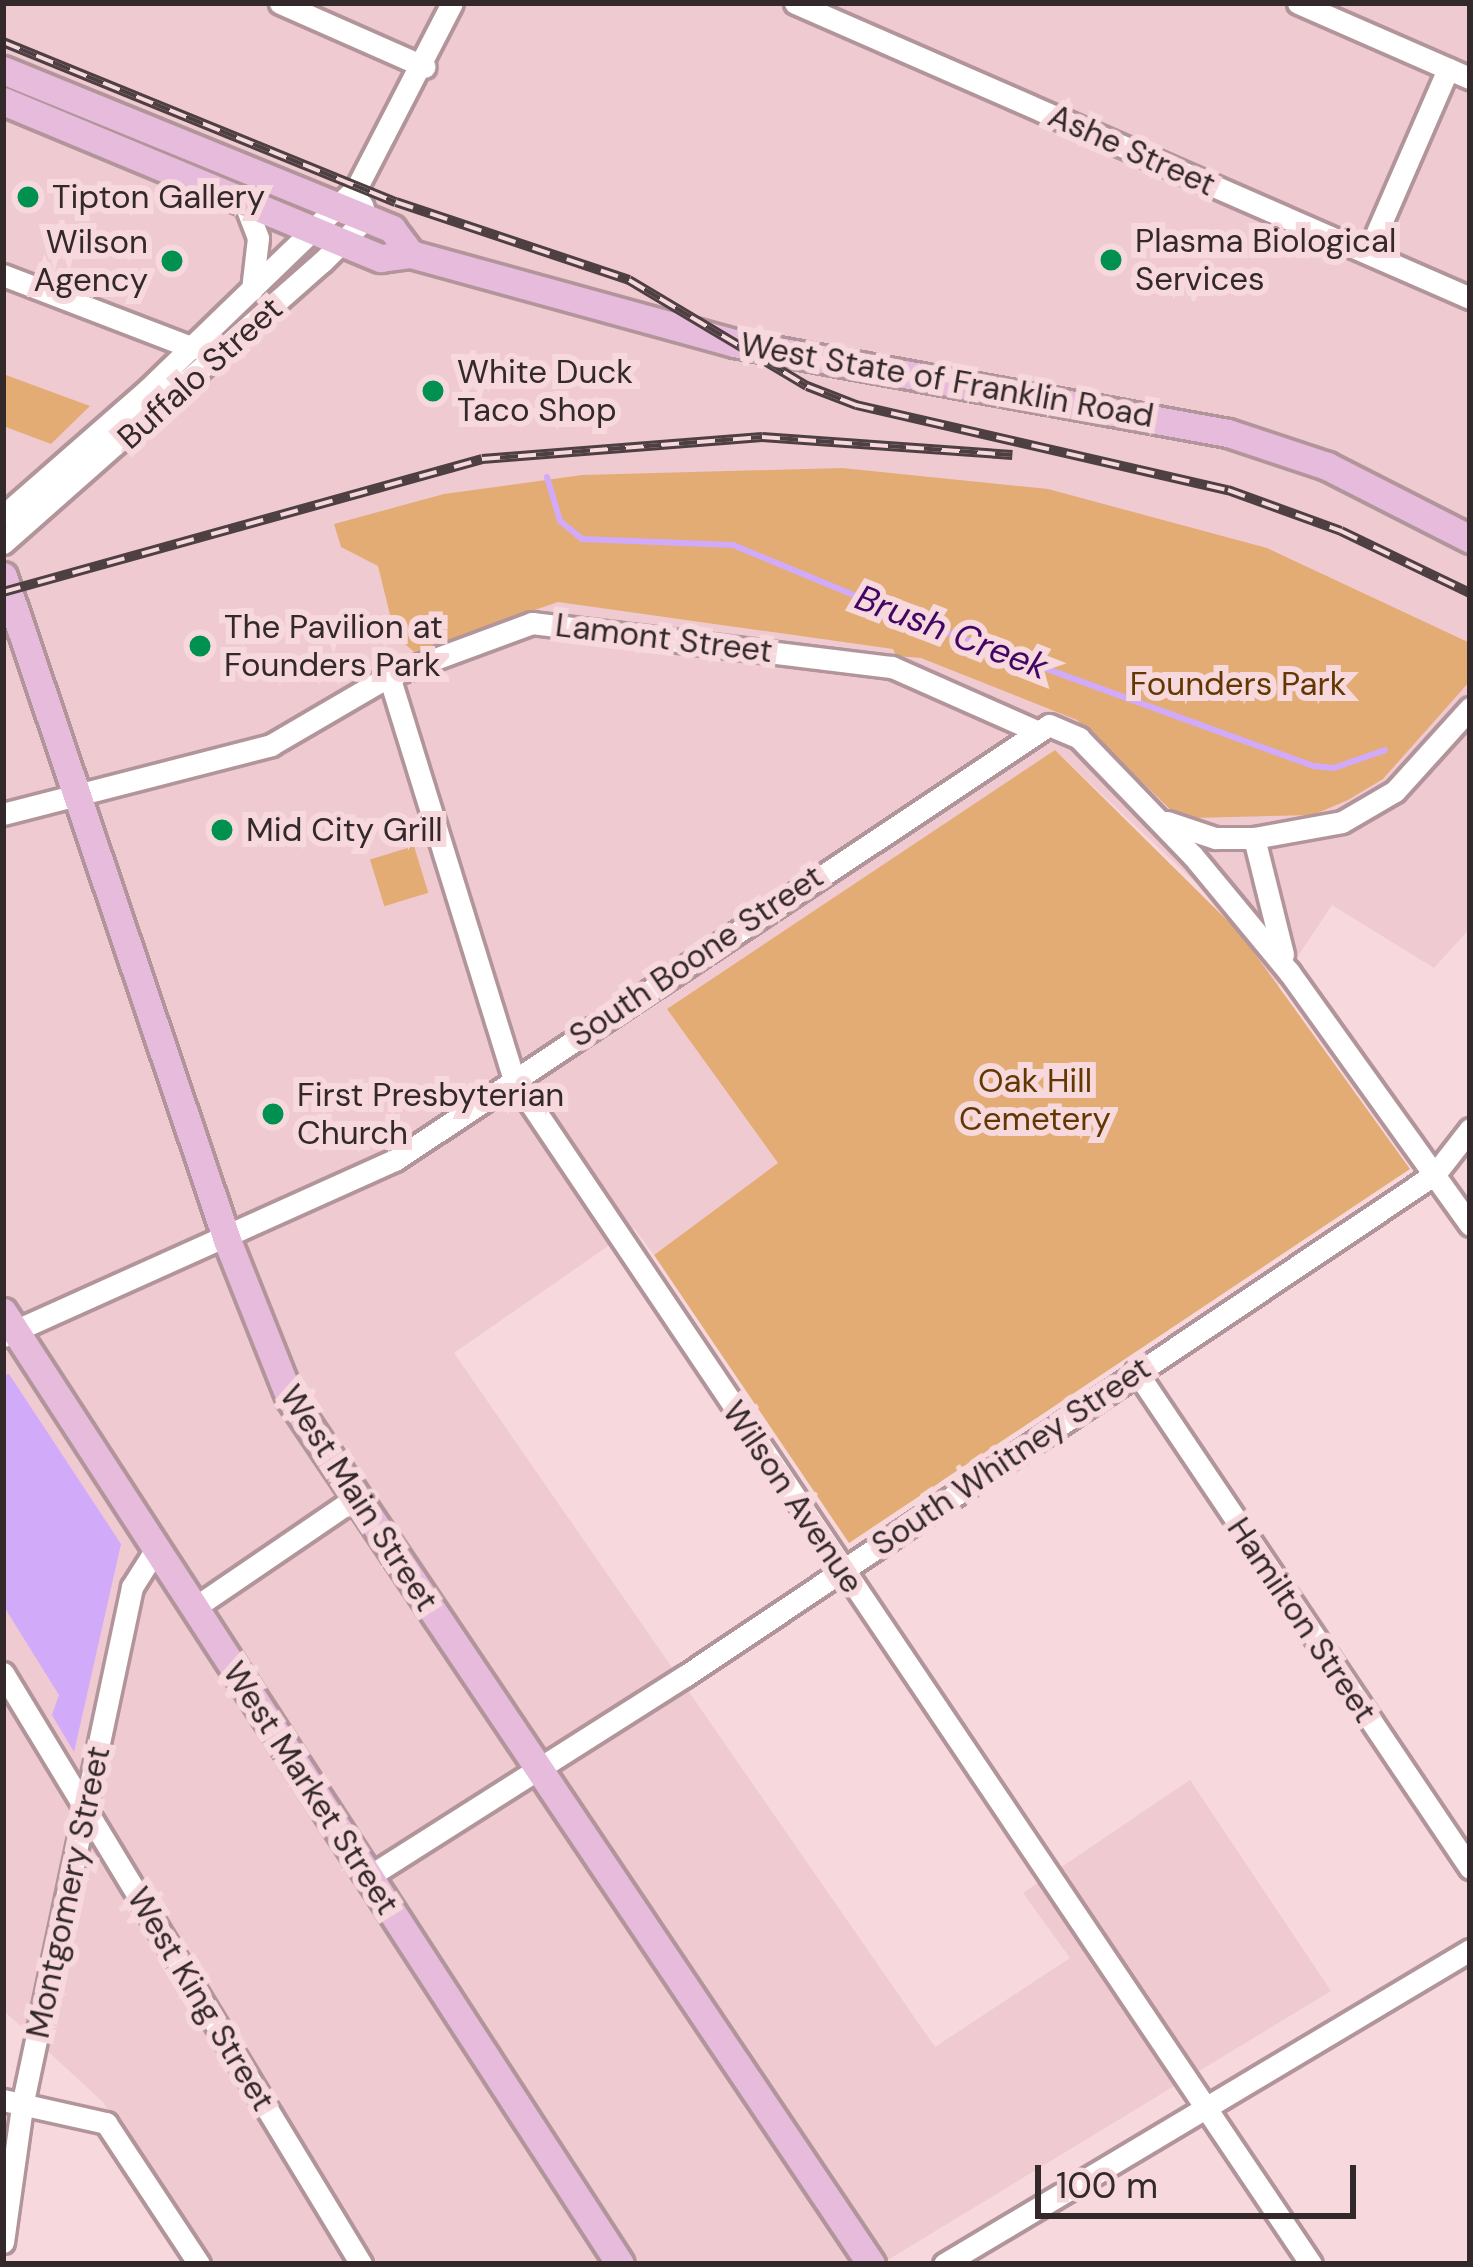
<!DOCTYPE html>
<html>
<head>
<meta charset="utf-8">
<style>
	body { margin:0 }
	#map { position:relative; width:1473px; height:2267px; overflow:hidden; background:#f6d8dd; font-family:"DM Sans",sans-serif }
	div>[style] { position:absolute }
	.built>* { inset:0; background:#efcad1 }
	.green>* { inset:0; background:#e4ac75; transform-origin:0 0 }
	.water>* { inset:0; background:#d1aafa }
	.stream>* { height:6px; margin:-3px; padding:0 3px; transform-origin:3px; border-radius:3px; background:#d1aafa }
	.roads { filter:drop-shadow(3px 0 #b2959a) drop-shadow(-3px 0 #b2959a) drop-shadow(0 3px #b2959a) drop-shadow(0 -3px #b2959a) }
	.minor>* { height:21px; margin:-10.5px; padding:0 10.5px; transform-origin:10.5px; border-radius:10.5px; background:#fff }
	.major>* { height:27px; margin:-13.5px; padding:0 13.5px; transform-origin:13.5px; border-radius:13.5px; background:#e6bbdb }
	.rail>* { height:10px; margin-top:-5px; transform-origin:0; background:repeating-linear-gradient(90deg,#f6d8dd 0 18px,#4d3f42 0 36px); box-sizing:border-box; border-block:3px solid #4d3f42 }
	.dots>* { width:33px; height:33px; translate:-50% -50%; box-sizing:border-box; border:6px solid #f6d8dd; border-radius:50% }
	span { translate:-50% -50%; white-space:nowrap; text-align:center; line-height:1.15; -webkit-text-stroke:12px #f6d8dd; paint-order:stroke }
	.street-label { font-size:33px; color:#33282a }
	.poi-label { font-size:33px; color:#33282a }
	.left { translate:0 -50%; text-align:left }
	.right { translate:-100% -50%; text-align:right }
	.park-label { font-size:33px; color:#623700 }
	.water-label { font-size:36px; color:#410665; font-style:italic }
	.frame { position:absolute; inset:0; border:6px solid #33282a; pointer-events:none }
	.scale { position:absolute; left:1035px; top:2165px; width:321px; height:54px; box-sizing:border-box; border:6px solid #33282a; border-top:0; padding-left:15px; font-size:36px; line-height:42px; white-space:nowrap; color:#33282a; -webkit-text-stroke:9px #f6d8dd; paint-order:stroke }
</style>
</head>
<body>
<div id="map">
	<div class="built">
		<i style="clip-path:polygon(3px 3px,1470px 3px,1470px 928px,1434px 968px,1332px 905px,1278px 986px,1198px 885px,1055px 750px,779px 1163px,654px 1255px,634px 1228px,454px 1353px,935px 2047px,1070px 1958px,1023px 1893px,1190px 1780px,1331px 1991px,881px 2264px,209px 2264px,103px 2102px,3px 2010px)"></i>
	</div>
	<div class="green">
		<i style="clip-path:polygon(3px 374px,90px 406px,51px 444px,3px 426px)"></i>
		<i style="clip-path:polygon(842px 468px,1048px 489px,1267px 548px,1470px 643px,1470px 681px,1383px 779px,1348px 800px,1313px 815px,1193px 818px,1171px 810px,1077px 720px,921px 658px,896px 656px,893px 649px,558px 602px,414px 652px,395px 635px,378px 566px,341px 547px,334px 524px,444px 494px,582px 475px)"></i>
		<i style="clip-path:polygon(1055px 750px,1240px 933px,1410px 1169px,849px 1543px,654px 1255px,778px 1163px,667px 1009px)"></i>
		<i style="left:414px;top:846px;width:49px;height:46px;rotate:73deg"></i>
	</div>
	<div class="water">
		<i style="clip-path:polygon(9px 1374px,121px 1544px,74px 1752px,52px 1715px,59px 1695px,3px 1605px,3px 1376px)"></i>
	</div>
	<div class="stream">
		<i style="left:547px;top:477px;width:46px;rotate:73.5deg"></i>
		<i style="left:560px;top:521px;width:28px;rotate:39deg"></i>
		<i style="left:582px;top:539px;width:151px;rotate:2.3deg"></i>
		<i style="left:733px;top:545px;width:209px;rotate:22.5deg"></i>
		<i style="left:926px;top:625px;width:413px;rotate:20deg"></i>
		<i style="left:1314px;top:766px;width:20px;rotate:6deg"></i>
		<i style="left:1334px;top:768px;width:54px;rotate:-19.4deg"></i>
	</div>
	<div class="roads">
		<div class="minor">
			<i style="left:280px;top:3px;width:158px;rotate:23.8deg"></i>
			<i style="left:795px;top:3px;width:737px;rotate:23.61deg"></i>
			<i style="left:1298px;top:3px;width:188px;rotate:23.6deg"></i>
			<i style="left:245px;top:204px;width:36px;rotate:69deg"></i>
			<i style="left:258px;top:238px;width:52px;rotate:96.6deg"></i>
			<i style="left:1368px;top:253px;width:201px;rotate:-66.5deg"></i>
			<i style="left:3px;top:275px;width:204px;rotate:21deg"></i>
			<i style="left:3px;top:516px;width:193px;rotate:-41.2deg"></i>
			<i style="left:148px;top:389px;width:291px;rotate:-44deg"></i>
			<i style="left:357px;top:187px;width:207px;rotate:-62.7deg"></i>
			<i style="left:3px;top:543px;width:425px;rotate:-41.4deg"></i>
			<i style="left:322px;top:262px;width:62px;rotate:-45deg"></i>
			<i style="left:366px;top:218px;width:14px;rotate:-107deg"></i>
			<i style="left:389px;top:676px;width:422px;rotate:72.8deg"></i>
			<i style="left:514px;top:1079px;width:1428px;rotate:56.08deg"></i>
			<i style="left:3px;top:814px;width:277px;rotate:-14.4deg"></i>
			<i style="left:271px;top:745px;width:137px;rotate:-30.3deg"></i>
			<i style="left:389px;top:676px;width:153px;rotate:-20.3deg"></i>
			<i style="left:532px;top:623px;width:363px;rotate:7deg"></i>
			<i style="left:892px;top:667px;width:153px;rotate:23.9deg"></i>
			<i style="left:1167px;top:822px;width:51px;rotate:18.4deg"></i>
			<i style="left:1215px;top:838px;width:39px"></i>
			<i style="left:1254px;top:838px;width:89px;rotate:-10.3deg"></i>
			<i style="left:1342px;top:822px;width:61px;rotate:-30.3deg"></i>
			<i style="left:1395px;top:791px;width:112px;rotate:-47.9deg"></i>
			<i style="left:1254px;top:838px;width:120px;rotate:76deg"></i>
			<i style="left:3px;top:1336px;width:430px;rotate:-24.2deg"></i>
			<i style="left:395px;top:1160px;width:785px;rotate:-33.63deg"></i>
			<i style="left:1049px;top:725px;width:33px;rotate:23deg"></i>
			<i style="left:1079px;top:738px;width:164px;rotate:46deg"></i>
			<i style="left:1193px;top:856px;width:151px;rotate:50.4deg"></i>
			<i style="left:1289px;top:972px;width:311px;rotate:54.4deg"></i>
			<i style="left:1136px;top:1371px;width:599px;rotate:56.1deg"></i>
			<i style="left:194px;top:1608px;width:197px;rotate:-34.3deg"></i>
			<i style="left:3px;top:1673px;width:691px;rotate:58.79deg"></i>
			<i style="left:368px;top:1877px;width:375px;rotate:-32.4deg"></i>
			<i style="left:685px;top:1676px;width:902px;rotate:-33.8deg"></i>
			<i style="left:1435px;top:1174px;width:57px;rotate:-52.1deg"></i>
			<i style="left:3px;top:2100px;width:106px;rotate:12.6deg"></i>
			<i style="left:106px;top:2123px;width:169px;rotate:56.6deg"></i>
			<i style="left:3px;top:2242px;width:137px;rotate:-82deg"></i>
			<i style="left:22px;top:2106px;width:531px;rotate:-78.03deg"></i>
			<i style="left:132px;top:1587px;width:45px;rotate:-57.7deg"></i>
			<i style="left:944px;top:2264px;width:613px;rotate:-30.84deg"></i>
		</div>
		<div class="major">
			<i style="left:3px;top:70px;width:420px;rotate:22.2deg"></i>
			<i style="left:392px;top:229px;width:31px;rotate:53deg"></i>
			<i style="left:3px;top:101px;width:409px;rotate:22.6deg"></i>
			<i style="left:381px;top:258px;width:30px;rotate:-8deg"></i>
			<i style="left:411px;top:254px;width:335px;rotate:15.4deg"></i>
			<i style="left:734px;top:343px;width:502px;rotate:10.33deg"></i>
			<i style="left:1228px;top:433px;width:104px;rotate:18.4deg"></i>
			<i style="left:1327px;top:466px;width:161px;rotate:27deg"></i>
			<i style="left:3px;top:576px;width:701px;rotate:71.36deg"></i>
			<i style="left:227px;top:1240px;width:170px;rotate:68.3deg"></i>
			<i style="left:290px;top:1398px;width:1043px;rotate:56.14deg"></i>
			<i style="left:3px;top:1312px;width:1134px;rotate:57.05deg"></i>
		</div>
	</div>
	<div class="rail">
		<i style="left:3px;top:42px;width:424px;rotate:22.2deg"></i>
		<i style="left:396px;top:202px;width:246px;rotate:18.5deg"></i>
		<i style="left:629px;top:280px;width:207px;rotate:30.8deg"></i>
		<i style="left:807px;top:386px;width:53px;rotate:21.2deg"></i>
		<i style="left:856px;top:405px;width:382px;rotate:12.9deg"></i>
		<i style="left:1228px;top:490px;width:120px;rotate:19.9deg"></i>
		<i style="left:1341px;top:531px;width:143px;rotate:25.7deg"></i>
		<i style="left:3px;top:592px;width:497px;rotate:-15.5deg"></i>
		<i style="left:482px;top:459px;width:281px;rotate:-4.5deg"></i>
		<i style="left:762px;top:437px;width:251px;rotate:4.1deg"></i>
	</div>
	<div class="dots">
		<i style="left:28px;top:197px;background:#009151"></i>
		<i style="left:1111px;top:260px;background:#009151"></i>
		<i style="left:172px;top:261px;background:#009151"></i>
		<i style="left:433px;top:391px;background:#009151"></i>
		<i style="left:200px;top:646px;background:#009151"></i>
		<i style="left:222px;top:830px;background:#009151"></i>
		<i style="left:273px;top:1114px;background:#009151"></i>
	</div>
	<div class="street-label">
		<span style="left:1132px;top:150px;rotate:24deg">Ashe Street</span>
		<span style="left:200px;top:373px;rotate:-42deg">Buffalo Street</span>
		<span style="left:947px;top:380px;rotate:10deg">West State of Franklin Road</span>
		<span style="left:664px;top:638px;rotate:7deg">Lamont Street</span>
		<span style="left:696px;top:956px;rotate:-34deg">South Boone Street</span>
		<span style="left:1011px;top:1456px;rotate:-34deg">South Whitney Street</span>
		<span style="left:793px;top:1497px;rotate:56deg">Wilson Avenue</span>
		<span style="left:359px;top:1498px;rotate:57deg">West Main Street</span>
		<span style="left:1302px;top:1620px;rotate:56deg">Hamilton Street</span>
		<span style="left:311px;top:1788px;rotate:57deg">West Market Street</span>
		<span style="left:68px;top:1892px;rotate:-78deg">Montgomery Street</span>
		<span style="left:201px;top:1999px;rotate:59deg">West King Street</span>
	</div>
	<div class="poi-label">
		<span class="left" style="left:52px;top:197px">Tipton Gallery</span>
		<span class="left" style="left:1135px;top:260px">Plasma Biological<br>Services</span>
		<span class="right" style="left:148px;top:261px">Wilson<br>Agency</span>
		<span class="left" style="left:457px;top:391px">White Duck<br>Taco Shop</span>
		<span class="left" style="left:224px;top:646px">The Pavilion at<br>Founders Park</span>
		<span class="left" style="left:246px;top:830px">Mid City Grill</span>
		<span class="left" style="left:297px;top:1114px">First Presbyterian<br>Church</span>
	</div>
	<div class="park-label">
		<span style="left:1238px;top:684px">Founders Park</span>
		<span style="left:1035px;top:1100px">Oak Hill<br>Cemetery</span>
	</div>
	<div class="water-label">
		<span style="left:952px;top:632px;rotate:21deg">Brush Creek</span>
	</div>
	<div class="frame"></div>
	<div class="scale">100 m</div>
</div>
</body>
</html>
